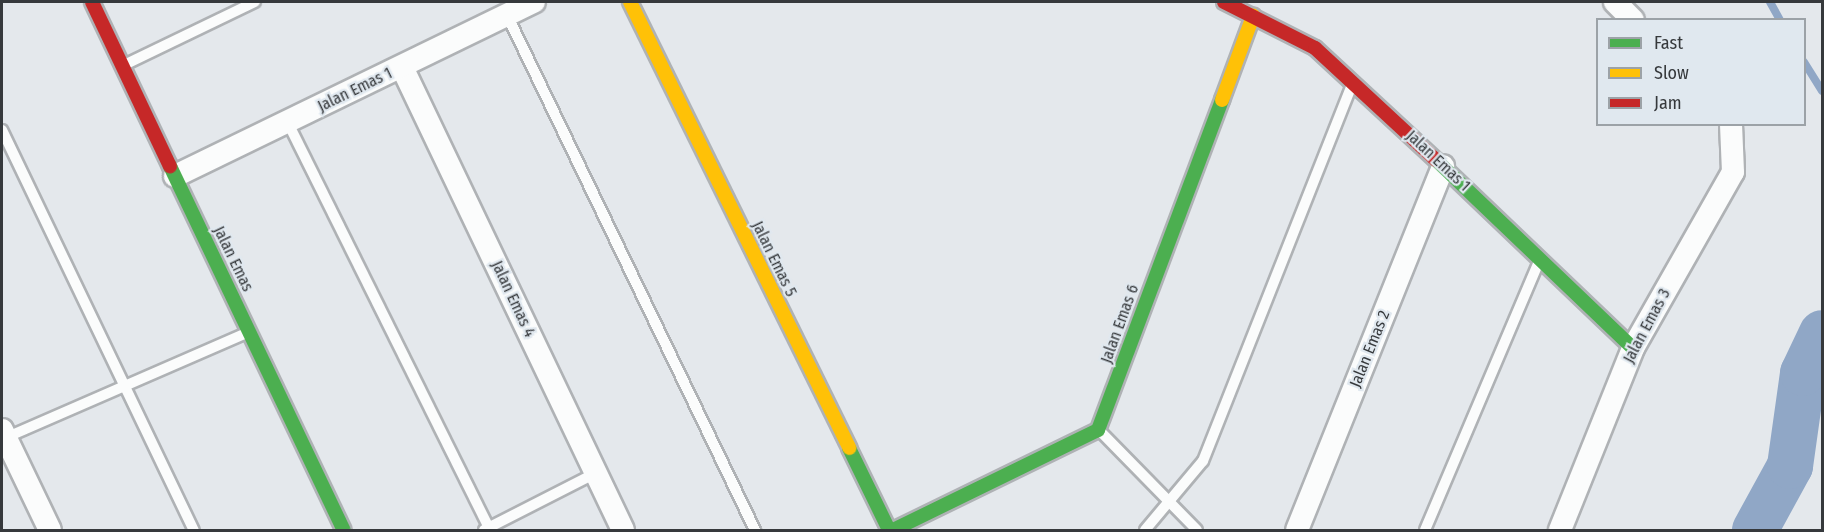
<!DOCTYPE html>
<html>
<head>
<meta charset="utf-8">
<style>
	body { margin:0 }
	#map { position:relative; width:1824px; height:532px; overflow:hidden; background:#e4e8ec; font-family:"Fira Sans Condensed",sans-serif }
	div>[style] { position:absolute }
	.stream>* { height:8px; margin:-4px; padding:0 4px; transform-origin:4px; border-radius:4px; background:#90a7c6 }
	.river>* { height:46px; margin:-23px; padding:0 23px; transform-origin:23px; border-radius:23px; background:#90a7c6 }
	.roads { filter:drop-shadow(2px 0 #afb2b5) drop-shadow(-2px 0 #afb2b5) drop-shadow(0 2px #afb2b5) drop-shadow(0 -2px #afb2b5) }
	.lane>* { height:10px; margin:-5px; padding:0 5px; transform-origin:5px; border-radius:5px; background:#fbfcfc }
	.street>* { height:22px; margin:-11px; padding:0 11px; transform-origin:11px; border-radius:11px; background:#fbfcfc }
	.fast>* { height:14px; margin:-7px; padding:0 7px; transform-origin:7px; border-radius:7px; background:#4caf50 }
	.slow>* { height:14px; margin:-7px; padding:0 7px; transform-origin:7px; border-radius:7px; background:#ffc107 }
	.jam>* { height:14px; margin:-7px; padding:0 7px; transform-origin:7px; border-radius:7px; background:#c62828 }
	span { translate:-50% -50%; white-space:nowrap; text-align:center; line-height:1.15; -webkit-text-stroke:4.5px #e0e8ef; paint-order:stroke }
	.street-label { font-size:16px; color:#36393c }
	.frame { position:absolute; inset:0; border:3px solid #36393c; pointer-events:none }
	.legend { position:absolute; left:1596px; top:18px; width:210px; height:108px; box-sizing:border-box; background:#e0e8ef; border:2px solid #9ca2a7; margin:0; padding:8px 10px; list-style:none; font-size:18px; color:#36393c }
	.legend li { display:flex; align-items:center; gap:12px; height:30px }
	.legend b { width:30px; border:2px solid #9ca2a7 }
</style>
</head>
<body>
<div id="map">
	<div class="stream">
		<i style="left:1770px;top:2px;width:21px;rotate:61deg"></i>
		<i style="left:1804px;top:62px;width:34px;rotate:58deg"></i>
	</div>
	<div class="river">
		<i style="left:1755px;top:530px;width:73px;rotate:-61.3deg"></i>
		<i style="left:1790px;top:466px;width:94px;rotate:-82deg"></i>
		<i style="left:1803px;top:373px;width:44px;rotate:-64.6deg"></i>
	</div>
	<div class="roads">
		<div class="lane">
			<i style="left:507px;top:15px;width:572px;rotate:64.29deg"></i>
			<i style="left:126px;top:64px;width:143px;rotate:-25.7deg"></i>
			<i style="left:288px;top:123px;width:454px;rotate:63.6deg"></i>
			<i style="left:2px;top:130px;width:444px;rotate:64.4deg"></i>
			<i style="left:1099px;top:430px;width:140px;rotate:45.6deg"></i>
			<i style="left:5px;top:438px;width:263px;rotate:-23.5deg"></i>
			<i style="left:484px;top:530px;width:126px;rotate:-27deg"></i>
			<i style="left:1145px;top:530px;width:90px;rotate:-50deg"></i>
			<i style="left:1203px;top:461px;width:405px;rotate:-68.4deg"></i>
			<i style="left:1425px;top:530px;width:289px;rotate:-67deg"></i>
		</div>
		<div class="street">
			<i style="left:1615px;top:2px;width:25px;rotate:45deg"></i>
			<i style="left:402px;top:67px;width:513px;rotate:64.48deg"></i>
			<i style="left:175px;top:176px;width:399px;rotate:-25.9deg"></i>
			<i style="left:2px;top:430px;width:111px;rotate:64.4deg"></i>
			<i style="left:1297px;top:530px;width:392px;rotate:-68.1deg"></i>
			<i style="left:1560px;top:530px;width:196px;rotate:-68.1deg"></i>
			<i style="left:1633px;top:348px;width:202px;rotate:-60.4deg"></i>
			<i style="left:1733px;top:172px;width:48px;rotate:-92.4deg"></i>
		</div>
		<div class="fast">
			<i style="left:1436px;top:160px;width:272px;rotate:43.7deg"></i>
			<i style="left:170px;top:166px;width:403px;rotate:64.5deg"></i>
			<i style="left:849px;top:448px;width:91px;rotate:64deg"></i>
			<i style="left:893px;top:530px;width:228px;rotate:-26deg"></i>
			<i style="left:1098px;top:430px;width:353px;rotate:-69.4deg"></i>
		</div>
		<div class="slow">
			<i style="left:630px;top:2px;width:497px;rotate:63.8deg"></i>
			<i style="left:1222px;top:100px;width:90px;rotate:-69.7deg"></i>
		</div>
		<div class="jam">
			<i style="left:92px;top:2px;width:182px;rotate:64.6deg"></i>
			<i style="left:1224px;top:2px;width:102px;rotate:26.8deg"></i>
			<i style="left:1315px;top:48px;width:165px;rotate:42.8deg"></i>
		</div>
	</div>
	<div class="street-label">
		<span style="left:355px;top:90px;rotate:-26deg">Jalan Emas 1</span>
		<span style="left:1438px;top:161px;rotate:43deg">Jalan Emas 1</span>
		<span style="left:233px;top:259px;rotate:64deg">Jalan Emas</span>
		<span style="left:774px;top:259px;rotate:64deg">Jalan Emas 5</span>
		<span style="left:513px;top:299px;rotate:65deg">Jalan Emas 4</span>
		<span style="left:1120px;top:324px;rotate:-70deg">Jalan Emas 6</span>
		<span style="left:1647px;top:326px;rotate:-62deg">Jalan Emas 3</span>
		<span style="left:1370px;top:349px;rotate:-68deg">Jalan Emas 2</span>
	</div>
	<div class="frame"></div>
	<ul class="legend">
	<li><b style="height:8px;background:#4caf50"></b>Fast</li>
	<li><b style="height:8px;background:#ffc107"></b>Slow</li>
	<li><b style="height:8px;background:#c62828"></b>Jam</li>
	</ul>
</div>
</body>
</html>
